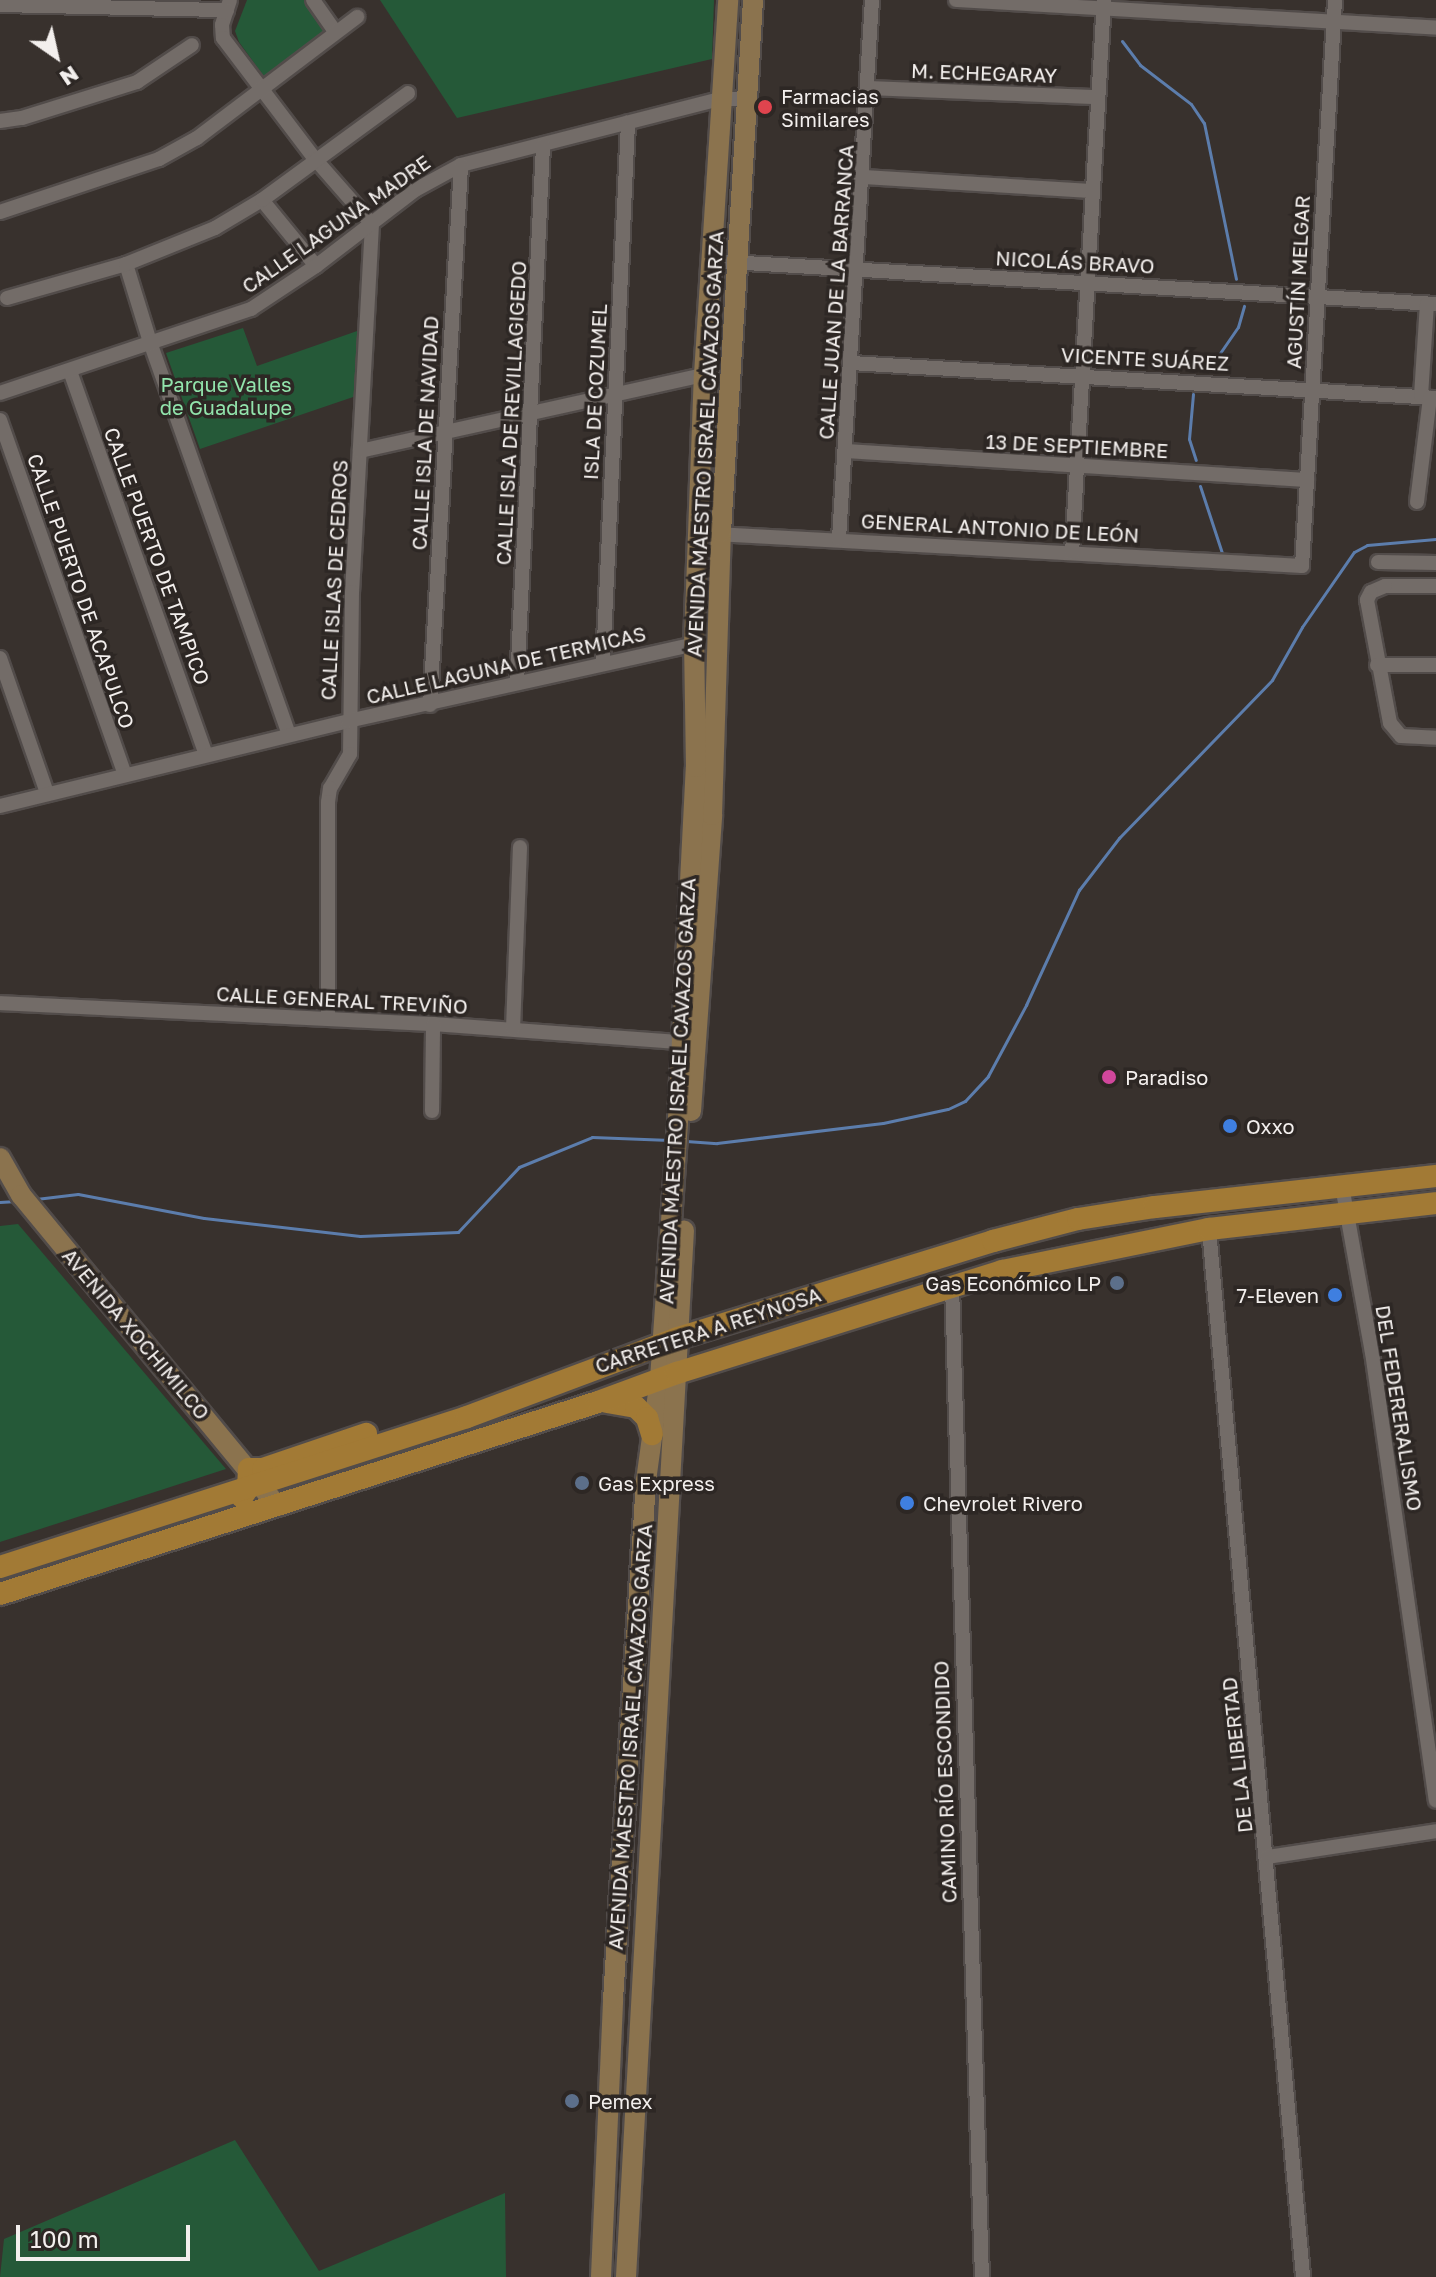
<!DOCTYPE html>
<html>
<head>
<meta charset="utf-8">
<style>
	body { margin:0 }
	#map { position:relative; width:1436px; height:2277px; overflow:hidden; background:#38312d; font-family:"Golos Text",sans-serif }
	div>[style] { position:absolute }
	.green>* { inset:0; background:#255938 }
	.stream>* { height:3px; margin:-1.5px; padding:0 1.5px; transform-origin:1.5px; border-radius:1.5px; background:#5c7dac }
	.roads { filter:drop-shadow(2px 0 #524c4a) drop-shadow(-2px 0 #524c4a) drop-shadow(0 2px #524c4a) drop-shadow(0 -2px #524c4a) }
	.street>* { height:14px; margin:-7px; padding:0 7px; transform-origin:7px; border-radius:7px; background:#736c68 }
	.secondary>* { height:20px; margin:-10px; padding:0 10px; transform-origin:10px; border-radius:10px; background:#8b734e }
	.primary>* { height:22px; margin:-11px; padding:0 11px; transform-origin:11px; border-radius:11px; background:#a27a35 }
	.dots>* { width:22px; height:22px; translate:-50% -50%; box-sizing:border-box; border:4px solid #2d2724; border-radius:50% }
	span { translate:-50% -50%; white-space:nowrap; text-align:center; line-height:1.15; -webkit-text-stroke:7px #2d2724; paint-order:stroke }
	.street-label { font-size:20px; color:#f3efed }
	.poi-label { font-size:20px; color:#f3efed }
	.left { translate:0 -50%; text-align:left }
	.right { translate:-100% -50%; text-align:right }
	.park-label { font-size:20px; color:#92e4ac }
	.north { position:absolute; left:16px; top:16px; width:80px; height:80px; -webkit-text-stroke:6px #2d2724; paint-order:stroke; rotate:146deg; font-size:22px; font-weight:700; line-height:32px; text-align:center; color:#f3efed }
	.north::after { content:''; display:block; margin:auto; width:28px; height:36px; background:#f3efed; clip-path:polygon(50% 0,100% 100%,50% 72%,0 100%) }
	.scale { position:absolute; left:16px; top:2225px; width:174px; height:36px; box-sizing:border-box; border:4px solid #f3efed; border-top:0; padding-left:10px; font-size:24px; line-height:28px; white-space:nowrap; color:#f3efed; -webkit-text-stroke:6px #2d2724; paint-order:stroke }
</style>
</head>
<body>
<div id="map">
	<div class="green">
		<i style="clip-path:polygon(247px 0,307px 0,328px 31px,265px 78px,239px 42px,235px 31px)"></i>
		<i style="clip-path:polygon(380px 0,714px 0,712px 59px,457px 118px)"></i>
		<i style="clip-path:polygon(243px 328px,257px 366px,360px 330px,359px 395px,200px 449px,166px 353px)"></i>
		<i style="clip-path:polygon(18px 1224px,226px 1469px,0 1542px,0 1226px)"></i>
		<i style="clip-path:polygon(235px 2140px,319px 2271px,505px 2193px,506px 2277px,0 2277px,4px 2239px)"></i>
	</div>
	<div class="stream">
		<i style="left:1122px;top:41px;width:30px;rotate:53deg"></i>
		<i style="left:1140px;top:65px;width:64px;rotate:37.4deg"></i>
		<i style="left:1191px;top:104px;width:23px;rotate:56deg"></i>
		<i style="left:1204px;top:123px;width:159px;rotate:78.4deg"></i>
		<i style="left:1209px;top:369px;width:51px;rotate:-55.4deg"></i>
		<i style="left:1238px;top:327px;width:22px;rotate:-74deg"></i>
		<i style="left:1193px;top:394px;width:45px;rotate:95.1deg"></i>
		<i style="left:1189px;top:439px;width:22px;rotate:72deg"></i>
		<i style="left:1200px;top:486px;width:71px;rotate:71.8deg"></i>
		<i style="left:686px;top:1141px;width:31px;rotate:4deg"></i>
		<i style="left:717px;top:1143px;width:167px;rotate:-6.9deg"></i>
		<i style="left:883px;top:1123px;width:66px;rotate:-12.2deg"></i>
		<i style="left:948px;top:1109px;width:19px;rotate:-25deg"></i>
		<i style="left:965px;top:1101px;width:34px;rotate:-47deg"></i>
		<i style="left:988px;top:1076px;width:81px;rotate:-61.8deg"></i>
		<i style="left:1026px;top:1005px;width:127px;rotate:-65.3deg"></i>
		<i style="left:1079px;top:890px;width:66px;rotate:-52.4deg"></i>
		<i style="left:1119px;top:838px;width:220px;rotate:-45.9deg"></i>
		<i style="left:1272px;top:680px;width:61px;rotate:-60.5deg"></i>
		<i style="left:1302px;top:627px;width:91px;rotate:-55.3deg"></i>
		<i style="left:1354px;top:552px;width:15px;rotate:-28deg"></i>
		<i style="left:1367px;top:545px;width:69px;rotate:-5deg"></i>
		<i style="left:36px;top:1199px;width:42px;rotate:-6.8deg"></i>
		<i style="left:78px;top:1194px;width:128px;rotate:10.8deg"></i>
		<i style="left:204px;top:1218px;width:157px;rotate:6.6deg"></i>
		<i style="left:360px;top:1236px;width:98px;rotate:-2.3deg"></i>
		<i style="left:458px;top:1232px;width:89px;rotate:-46.8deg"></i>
		<i style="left:519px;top:1167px;width:79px;rotate:-22.3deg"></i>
		<i style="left:592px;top:1137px;width:78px;rotate:2.2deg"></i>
		<i style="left:0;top:1202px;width:16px;rotate:-4deg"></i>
	</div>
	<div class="roads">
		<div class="street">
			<i style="left:230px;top:0;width:26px;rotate:108deg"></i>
			<i style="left:222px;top:25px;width:13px;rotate:86deg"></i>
			<i style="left:223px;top:38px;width:152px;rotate:52.8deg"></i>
			<i style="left:315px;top:159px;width:86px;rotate:48.8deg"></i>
			<i style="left:372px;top:224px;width:369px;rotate:93.1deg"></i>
			<i style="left:352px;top:592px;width:162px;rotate:90.7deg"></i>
			<i style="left:350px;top:754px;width:39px;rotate:120deg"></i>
			<i style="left:330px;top:788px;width:14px;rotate:98deg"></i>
			<i style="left:328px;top:802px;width:216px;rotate:90deg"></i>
			<i style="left:313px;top:0;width:38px;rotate:55deg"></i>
			<i style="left:956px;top:0;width:481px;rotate:3.3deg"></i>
			<i style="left:0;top:5px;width:227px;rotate:1.3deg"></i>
			<i style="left:869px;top:88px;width:229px;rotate:2.3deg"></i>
			<i style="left:0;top:121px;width:22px;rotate:-8deg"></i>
			<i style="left:22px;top:118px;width:121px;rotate:-17.4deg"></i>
			<i style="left:137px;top:82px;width:66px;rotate:-33.9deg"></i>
			<i style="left:863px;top:177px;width:229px;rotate:3.5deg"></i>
			<i style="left:262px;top:200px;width:85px;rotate:50.7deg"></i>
			<i style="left:0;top:212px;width:168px;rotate:-18.4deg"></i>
			<i style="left:159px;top:159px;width:43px;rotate:-28.9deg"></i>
			<i style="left:197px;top:138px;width:201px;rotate:-37.1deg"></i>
			<i style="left:712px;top:261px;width:725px;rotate:3.4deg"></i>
			<i style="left:126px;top:264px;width:82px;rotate:72.9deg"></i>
			<i style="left:150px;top:342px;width:417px;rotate:70.5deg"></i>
			<i style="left:7px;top:298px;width:124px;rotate:-15.9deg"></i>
			<i style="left:126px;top:264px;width:96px;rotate:-22deg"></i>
			<i style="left:215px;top:228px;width:55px;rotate:-30.8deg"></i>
			<i style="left:262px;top:200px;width:181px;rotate:-36.2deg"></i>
			<i style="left:851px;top:363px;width:586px;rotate:3.42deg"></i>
			<i style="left:70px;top:371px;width:407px;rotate:70.5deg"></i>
			<i style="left:0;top:393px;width:265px;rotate:-18.5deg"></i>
			<i style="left:251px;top:309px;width:78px;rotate:-33.5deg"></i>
			<i style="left:316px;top:266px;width:125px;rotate:-37.5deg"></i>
			<i style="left:415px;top:190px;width:52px;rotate:-28.5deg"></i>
			<i style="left:461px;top:165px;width:267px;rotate:-14.3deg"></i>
			<i style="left:720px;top:99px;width:28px"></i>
			<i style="left:1421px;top:396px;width:92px;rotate:-86.3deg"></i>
			<i style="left:0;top:420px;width:376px;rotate:70.6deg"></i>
			<i style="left:360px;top:451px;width:352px;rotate:-12.5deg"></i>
			<i style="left:845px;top:451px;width:463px;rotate:3.6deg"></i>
			<i style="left:1417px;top:502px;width:105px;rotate:-82.9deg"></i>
			<i style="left:697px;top:533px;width:606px;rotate:3.12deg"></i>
			<i style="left:1302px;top:566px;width:567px;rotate:-86.66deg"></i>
			<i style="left:839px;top:539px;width:540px;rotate:-86.5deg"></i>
			<i style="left:1072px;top:553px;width:554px;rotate:-86.69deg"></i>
			<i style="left:1378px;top:562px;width:58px;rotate:1deg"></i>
			<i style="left:1436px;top:586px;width:51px;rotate:180deg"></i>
			<i style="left:1385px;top:586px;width:15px;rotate:157deg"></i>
			<i style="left:1371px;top:592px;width:9px;rotate:117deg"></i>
			<i style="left:1367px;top:600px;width:125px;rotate:79.4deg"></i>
			<i style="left:1390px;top:723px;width:17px;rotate:50deg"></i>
			<i style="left:1401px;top:736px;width:35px;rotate:3deg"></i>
			<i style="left:0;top:658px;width:143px;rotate:70.8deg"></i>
			<i style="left:603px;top:663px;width:541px;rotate:-87.35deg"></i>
			<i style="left:1377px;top:665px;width:59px"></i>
			<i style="left:517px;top:683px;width:538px;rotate:-87.23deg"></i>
			<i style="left:430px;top:705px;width:541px;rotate:-86.71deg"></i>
			<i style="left:0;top:806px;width:358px;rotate:-13.7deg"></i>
			<i style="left:348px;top:721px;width:354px;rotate:-12.5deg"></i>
			<i style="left:0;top:1003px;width:434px;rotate:2.8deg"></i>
			<i style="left:433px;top:1024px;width:249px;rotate:4.2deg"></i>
			<i style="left:513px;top:1029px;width:182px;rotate:-87.8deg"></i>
			<i style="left:432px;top:1111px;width:87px;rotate:-89.3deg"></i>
			<i style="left:1342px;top:1186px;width:169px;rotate:79.8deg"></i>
			<i style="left:1372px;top:1352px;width:453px;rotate:81.9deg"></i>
			<i style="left:1209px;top:1229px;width:1052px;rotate:84.87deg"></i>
			<i style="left:952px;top:1285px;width:992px;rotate:88.27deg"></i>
			<i style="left:1267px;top:1857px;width:171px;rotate:-8.7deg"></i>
		</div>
		<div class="secondary">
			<i style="left:691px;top:1111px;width:297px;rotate:-85.9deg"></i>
			<i style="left:712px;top:815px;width:283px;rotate:-88.2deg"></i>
			<i style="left:721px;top:532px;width:533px;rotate:-86.56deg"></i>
			<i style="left:0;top:1158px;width:43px;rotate:60.4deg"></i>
			<i style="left:21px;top:1195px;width:403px;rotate:50.5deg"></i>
			<i style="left:601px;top:2277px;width:277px;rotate:-87.5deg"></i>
			<i style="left:613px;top:2000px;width:520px;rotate:-86.36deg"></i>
			<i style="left:646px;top:1481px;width:103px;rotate:-82.2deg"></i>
			<i style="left:660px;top:1379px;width:261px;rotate:-86deg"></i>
			<i style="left:678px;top:1119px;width:352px;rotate:-87.1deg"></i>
			<i style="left:696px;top:767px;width:123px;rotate:-90.9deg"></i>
			<i style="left:694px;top:644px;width:269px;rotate:-87.9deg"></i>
			<i style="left:704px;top:375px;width:376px;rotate:-86.3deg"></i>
			<i style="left:626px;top:2277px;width:1048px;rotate:-86.83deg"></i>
		</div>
		<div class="primary">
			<i style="left:607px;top:1402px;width:29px;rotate:10deg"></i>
			<i style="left:636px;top:1407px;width:16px;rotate:45deg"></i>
			<i style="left:647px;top:1418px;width:17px;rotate:73deg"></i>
			<i style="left:242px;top:1497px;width:11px;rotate:-56deg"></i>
			<i style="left:248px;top:1488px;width:19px;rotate:-87deg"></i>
			<i style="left:249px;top:1469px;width:14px"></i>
			<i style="left:263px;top:1469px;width:109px;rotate:-18.8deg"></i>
			<i style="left:0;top:1567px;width:490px;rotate:-17.8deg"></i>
			<i style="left:467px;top:1417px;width:225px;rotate:-20.5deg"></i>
			<i style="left:678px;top:1338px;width:330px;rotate:-17.1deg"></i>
			<i style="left:993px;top:1241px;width:88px;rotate:-14.5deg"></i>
			<i style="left:1078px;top:1219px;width:78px;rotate:-8.9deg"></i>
			<i style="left:1155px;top:1207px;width:283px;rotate:-6.3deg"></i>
			<i style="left:0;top:1594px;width:628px;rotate:-17.8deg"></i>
			<i style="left:598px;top:1402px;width:84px;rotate:-20.2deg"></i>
			<i style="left:677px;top:1373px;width:341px;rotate:-17.4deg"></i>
			<i style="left:1002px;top:1271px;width:211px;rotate:-11.5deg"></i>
			<i style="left:1209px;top:1229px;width:228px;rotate:-6.5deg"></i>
		</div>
	</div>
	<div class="dots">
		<i style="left:765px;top:107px;background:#e0444e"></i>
		<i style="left:1109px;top:1077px;background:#d1479c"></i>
		<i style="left:1230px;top:1126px;background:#3f7fe0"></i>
		<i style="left:1117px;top:1283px;background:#5c6f8a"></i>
		<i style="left:1335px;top:1295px;background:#3f7fe0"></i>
		<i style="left:582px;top:1483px;background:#5c6f8a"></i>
		<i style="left:907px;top:1503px;background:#3f7fe0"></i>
		<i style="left:572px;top:2101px;background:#5c6f8a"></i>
	</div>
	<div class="street-label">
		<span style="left:984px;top:73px;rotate:2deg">M. ECHEGARAY</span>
		<span style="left:336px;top:224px;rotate:-35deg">CALLE LAGUNA MADRE</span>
		<span style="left:1075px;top:262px;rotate:3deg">NICOLÁS BRAVO</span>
		<span style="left:1298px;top:282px;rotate:-87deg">AGUSTÍN MELGAR</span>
		<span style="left:836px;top:292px;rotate:-86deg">CALLE JUAN DE LA BARRANCA</span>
		<span style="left:1145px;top:359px;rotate:3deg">VICENTE SUÁREZ</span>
		<span style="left:595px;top:392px;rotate:-87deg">ISLA DE COZUMEL</span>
		<span style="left:511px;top:413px;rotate:-87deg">CALLE ISLA DE REVILLAGIGEDO</span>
		<span style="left:425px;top:433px;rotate:-87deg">CALLE ISLA DE NAVIDAD</span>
		<span style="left:705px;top:444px;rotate:-87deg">AVENIDA MAESTRO ISRAEL CAVAZOS GARZA</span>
		<span style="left:1077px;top:446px;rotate:3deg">13 DE SEPTIEMBRE</span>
		<span style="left:1000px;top:528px;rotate:3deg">GENERAL ANTONIO DE LEÓN</span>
		<span style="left:157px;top:556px;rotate:70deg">CALLE PUERTO DE TAMPICO</span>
		<span style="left:334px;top:580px;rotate:-87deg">CALLE ISLAS DE CEDROS</span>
		<span style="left:81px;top:591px;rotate:71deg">CALLE PUERTO DE ACAPULCO</span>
		<span style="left:506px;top:665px;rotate:-13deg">CALLE LAGUNA DE TERMICAS</span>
		<span style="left:342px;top:1000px;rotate:3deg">CALLE GENERAL TREVIÑO</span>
		<span style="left:677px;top:1091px;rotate:-87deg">AVENIDA MAESTRO ISRAEL CAVAZOS GARZA</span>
		<span style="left:708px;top:1330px;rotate:-18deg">CARRETERA A REYNOSA</span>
		<span style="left:136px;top:1334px;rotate:50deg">AVENIDA XOCHIMILCO</span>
		<span style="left:1399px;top:1408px;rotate:81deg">DEL FEDERERALISMO</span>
		<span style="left:630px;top:1737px;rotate:-86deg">AVENIDA MAESTRO ISRAEL CAVAZOS GARZA</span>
		<span style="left:1237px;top:1755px;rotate:-96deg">DE LA LIBERTAD</span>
		<span style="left:945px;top:1782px;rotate:-92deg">CAMINO RÍO ESCONDIDO</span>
	</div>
	<div class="poi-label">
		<span class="left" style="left:781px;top:108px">Farmacias<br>Similares</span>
		<span class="left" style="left:1125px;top:1077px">Paradiso</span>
		<span class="left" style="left:1246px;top:1126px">Oxxo</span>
		<span class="right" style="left:1101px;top:1283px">Gas Económico LP</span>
		<span class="right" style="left:1319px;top:1295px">7-Eleven</span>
		<span class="left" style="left:598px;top:1483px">Gas Express</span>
		<span class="left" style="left:923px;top:1503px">Chevrolet Rivero</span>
		<span class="left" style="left:588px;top:2101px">Pemex</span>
	</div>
	<div class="park-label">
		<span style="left:226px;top:396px">Parque Valles<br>de Guadalupe</span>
	</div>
	<div class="north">N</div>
	<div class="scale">100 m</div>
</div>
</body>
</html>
